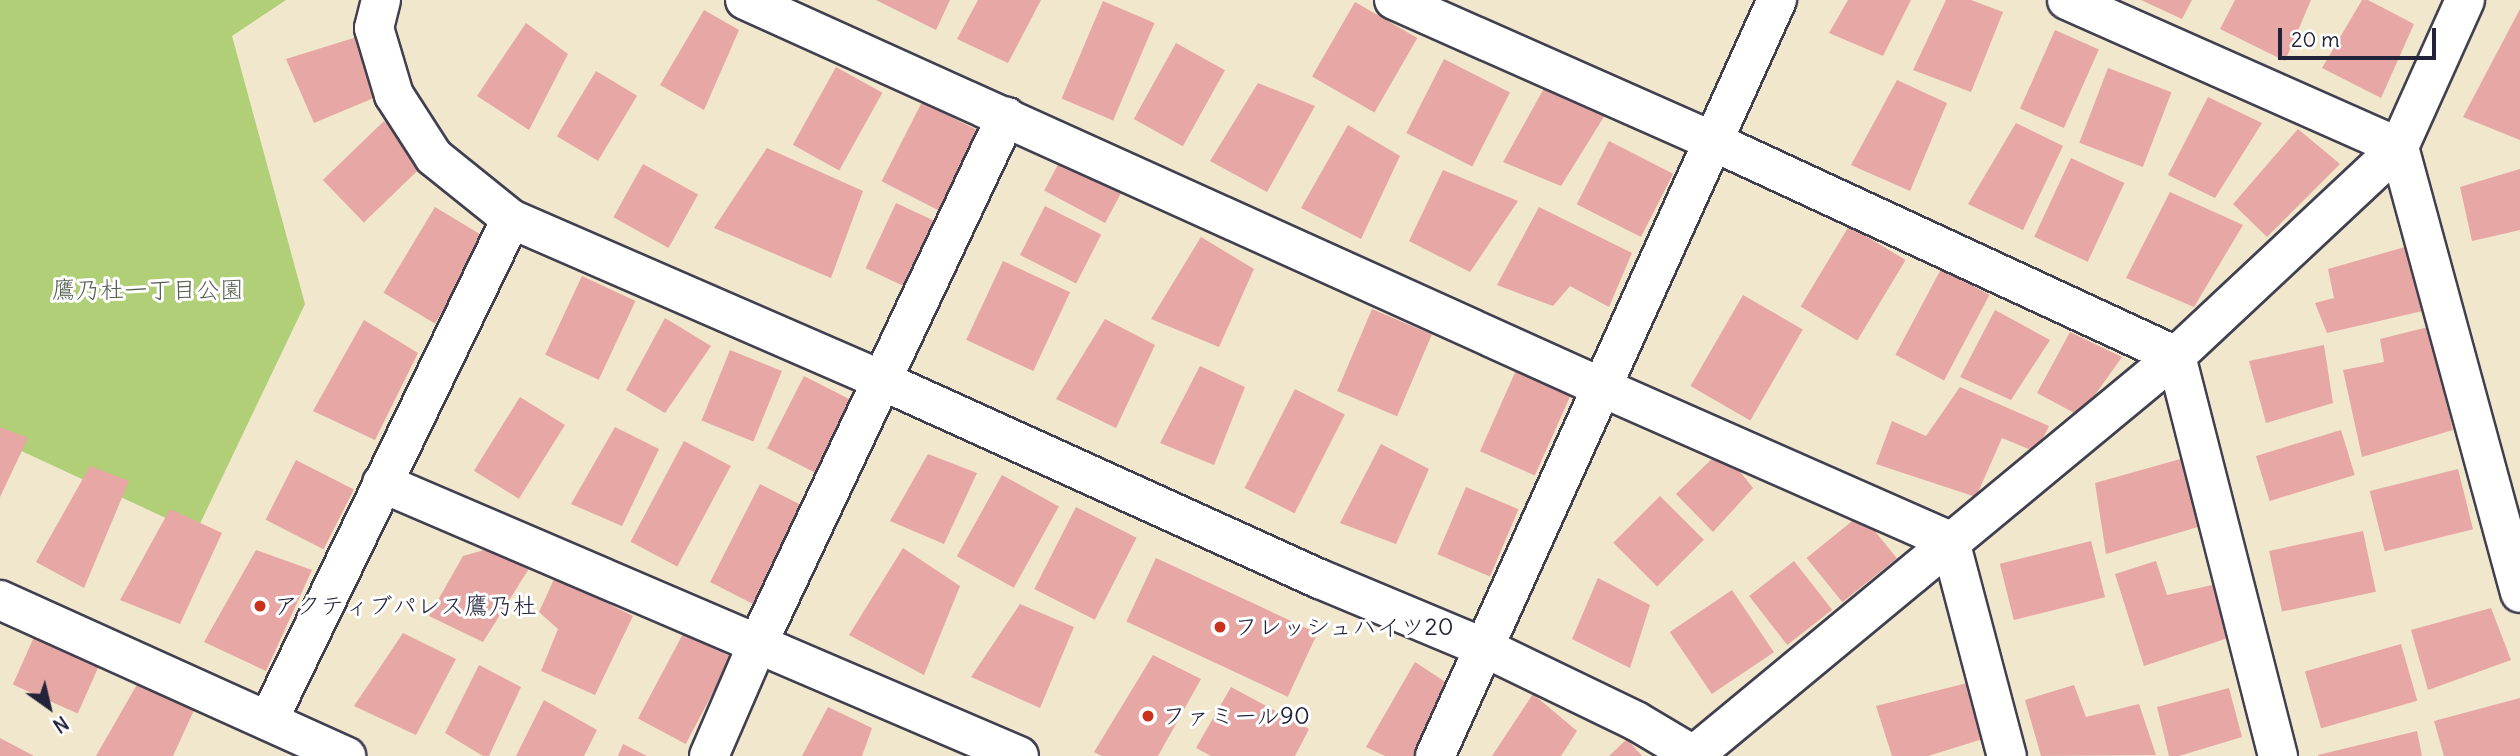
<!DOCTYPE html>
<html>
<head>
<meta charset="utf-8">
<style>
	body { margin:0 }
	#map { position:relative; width:2520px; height:756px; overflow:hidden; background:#f0e7cc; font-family:Delius,"Klee One",sans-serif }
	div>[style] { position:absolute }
	.green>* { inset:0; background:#b0cf76 }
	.building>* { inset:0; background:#e7a7a4; transform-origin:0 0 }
	.roads { filter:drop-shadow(2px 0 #414051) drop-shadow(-2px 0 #414051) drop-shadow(0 2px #414051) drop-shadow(0 -2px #414051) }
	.minor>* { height:38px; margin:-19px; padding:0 19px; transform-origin:19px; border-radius:19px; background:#fff }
	.tertiary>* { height:38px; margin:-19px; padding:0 19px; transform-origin:19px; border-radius:19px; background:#fff }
	.dots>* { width:19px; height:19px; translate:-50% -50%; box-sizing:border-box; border:4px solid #fff; border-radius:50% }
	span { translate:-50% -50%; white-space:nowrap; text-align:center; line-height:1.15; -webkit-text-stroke:6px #fff; paint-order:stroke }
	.park-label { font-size:24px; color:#545f50 }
	.poi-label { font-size:24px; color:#22223b }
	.left { translate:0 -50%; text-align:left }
	.north { position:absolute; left:14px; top:672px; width:70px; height:70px; -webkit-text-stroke:5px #fff; paint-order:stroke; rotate:146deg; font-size:19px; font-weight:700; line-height:28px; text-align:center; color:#22223b }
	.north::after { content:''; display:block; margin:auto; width:24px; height:32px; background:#22223b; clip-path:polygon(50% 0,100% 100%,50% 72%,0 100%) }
	.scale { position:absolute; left:2278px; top:28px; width:158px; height:32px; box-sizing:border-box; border:4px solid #22223b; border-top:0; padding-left:9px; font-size:21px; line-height:24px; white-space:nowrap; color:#22223b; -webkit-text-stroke:5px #fff; paint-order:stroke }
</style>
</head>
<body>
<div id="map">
	<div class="green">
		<i style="clip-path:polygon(0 0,286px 0,232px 36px,305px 304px,196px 532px,0 441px)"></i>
	</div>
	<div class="building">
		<i style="clip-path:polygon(876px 0,950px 0,936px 30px)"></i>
		<i style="clip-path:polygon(978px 0,1041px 0,1008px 63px,957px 39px)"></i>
		<i style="clip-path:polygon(1848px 0,1911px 0,1883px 56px,1829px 33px)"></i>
		<i style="clip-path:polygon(1946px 0,1971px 0,2003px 12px,1971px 92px,1913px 70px)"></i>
		<i style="clip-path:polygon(2141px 0,2192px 0,2182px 19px)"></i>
		<i style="clip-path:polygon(2235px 0,2311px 0,2285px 61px,2220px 29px)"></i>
		<i style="clip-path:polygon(2362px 0,2368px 0,2414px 24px,2381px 98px,2322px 68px)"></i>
		<i style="left:1103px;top:1px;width:56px;height:106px;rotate:23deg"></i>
		<i style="left:1355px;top:2px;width:72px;height:86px;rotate:30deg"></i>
		<i style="clip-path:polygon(2520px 9px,2520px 140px,2463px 117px)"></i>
		<i style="clip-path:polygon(704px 10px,739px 30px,704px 110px,660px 85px)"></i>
		<i style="clip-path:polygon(526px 23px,568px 54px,529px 130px,477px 96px)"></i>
		<i style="left:2055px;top:30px;width:48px;height:86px;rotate:24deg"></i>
		<i style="clip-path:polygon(360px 36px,381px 95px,314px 123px,286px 59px)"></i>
		<i style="left:1176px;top:43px;width:56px;height:87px;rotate:29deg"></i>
		<i style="left:1444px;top:59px;width:74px;height:83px;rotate:27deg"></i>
		<i style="left:836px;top:67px;width:53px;height:89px;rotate:29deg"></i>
		<i style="left:2108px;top:68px;width:68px;height:80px;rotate:21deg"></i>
		<i style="left:596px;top:71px;width:48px;height:76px;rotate:31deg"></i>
		<i style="clip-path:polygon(1897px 80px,1947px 103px,1910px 191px,1851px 165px)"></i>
		<i style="clip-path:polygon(1258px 83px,1315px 106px,1267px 192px,1210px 161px)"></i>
		<i style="clip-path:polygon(1547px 83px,1605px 115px,1561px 186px,1503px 162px)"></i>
		<i style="clip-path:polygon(2208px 97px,2262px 123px,2215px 198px,2168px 175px)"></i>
		<i style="left:922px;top:102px;width:66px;height:89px;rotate:27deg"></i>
		<i style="left:384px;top:121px;width:59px;height:85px;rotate:46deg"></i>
		<i style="clip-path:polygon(2016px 123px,2063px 146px,2023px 230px,1968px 204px)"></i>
		<i style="clip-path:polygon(1348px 125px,1400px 156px,1361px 239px,1301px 208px)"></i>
		<i style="clip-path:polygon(2298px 129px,2340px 164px,2267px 237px,2233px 204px)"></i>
		<i style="left:1609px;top:141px;width:72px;height:71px;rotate:27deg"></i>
		<i style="clip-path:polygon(767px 148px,863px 191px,831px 278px,714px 228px)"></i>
		<i style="left:1062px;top:157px;width:69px;height:38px;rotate:28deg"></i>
		<i style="left:2071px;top:158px;width:59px;height:87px;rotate:25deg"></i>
		<i style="left:643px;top:164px;width:63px;height:61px;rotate:29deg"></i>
		<i style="clip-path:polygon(2520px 169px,2520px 230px,2472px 241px,2460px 187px)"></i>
		<i style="clip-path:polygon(1443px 170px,1518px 201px,1470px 272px,1409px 241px)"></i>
		<i style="clip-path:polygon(2170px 192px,2243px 225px,2194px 307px,2126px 278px)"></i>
		<i style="left:896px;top:203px;width:52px;height:72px;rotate:25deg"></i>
		<i style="left:1045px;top:206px;width:63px;height:55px;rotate:27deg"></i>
		<i style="left:435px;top:207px;width:60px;height:100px;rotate:31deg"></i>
		<i style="clip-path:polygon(1539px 207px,1632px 253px,1609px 307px,1570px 286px,1553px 306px,1497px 285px)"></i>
		<i style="left:1849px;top:226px;width:66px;height:94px;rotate:31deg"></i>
		<i style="clip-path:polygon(1201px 237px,1254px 269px,1219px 347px,1151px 319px)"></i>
		<i style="clip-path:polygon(2412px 245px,2427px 310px,2327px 333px,2315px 303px,2334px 298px,2328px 269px)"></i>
		<i style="left:1003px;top:261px;width:74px;height:87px;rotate:25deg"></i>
		<i style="left:1941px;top:269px;width:55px;height:97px;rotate:28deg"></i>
		<i style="left:582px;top:276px;width:59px;height:87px;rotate:25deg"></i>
		<i style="left:1743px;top:295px;width:69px;height:105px;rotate:30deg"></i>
		<i style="left:1372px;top:309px;width:65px;height:89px;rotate:23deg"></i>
		<i style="clip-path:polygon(1995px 310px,2050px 340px,2011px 400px,1960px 377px)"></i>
		<i style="clip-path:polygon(665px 318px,711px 346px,665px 413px,626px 390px)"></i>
		<i style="clip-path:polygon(1105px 319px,1155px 345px,1116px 428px,1056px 399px)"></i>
		<i style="clip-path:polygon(364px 320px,418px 353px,375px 440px,313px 411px)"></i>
		<i style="clip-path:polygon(2428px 327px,2453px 430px,2362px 457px,2343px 370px,2384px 362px,2380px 339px)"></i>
		<i style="clip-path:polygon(2070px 332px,2122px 357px,2080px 416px,2037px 393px)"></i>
		<i style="clip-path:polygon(2324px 345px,2333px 403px,2266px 423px,2249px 361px)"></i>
		<i style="left:730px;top:350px;width:56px;height:76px;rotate:22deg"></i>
		<i style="clip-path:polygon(1200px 366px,1245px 387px,1214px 465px,1160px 443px)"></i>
		<i style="left:1517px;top:368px;width:60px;height:91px;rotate:24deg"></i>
		<i style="left:804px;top:376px;width:60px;height:81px;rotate:27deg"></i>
		<i style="clip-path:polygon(1960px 387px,2049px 426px,2036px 452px,2002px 438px,1976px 497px,1876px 464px,1892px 421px,1926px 436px)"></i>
		<i style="left:1295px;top:389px;width:56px;height:111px;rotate:27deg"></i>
		<i style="left:520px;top:397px;width:53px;height:87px;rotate:32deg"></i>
		<i style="clip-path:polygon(0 427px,28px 438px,0 497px)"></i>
		<i style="clip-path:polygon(615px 427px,659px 449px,622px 526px,571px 504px)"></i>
		<i style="left:2341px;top:430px;width:47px;height:89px;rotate:73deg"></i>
		<i style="left:684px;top:441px;width:53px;height:114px;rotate:28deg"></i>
		<i style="clip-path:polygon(1381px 444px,1429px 469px,1396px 544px,1340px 523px)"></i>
		<i style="clip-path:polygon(1722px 449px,1753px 488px,1713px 532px,1676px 494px)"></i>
		<i style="clip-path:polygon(928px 454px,977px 473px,944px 544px,890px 521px)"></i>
		<i style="clip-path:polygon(2184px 458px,2198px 527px,2106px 554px,2095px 483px)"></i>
		<i style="left:296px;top:460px;width:65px;height:67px;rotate:27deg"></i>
		<i style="clip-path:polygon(90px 466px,129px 481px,84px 588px,36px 562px)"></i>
		<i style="left:2458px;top:469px;width:62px;height:91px;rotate:76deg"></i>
		<i style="left:1002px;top:475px;width:65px;height:93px;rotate:29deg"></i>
		<i style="left:760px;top:484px;width:51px;height:110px;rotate:27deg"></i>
		<i style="left:1466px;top:487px;width:57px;height:73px;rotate:23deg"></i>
		<i style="left:1660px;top:496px;width:62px;height:66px;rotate:45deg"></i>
		<i style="left:1076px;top:507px;width:68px;height:92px;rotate:27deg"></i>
		<i style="clip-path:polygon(170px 509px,222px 533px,180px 624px,120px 600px)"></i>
		<i style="left:1861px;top:514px;width:57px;height:70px;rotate:51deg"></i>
		<i style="left:2363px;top:531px;width:62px;height:96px;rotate:78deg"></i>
		<i style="left:2091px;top:541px;width:58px;height:94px;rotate:76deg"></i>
		<i style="clip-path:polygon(491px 548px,530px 567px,483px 642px,429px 616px,463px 556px)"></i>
		<i style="clip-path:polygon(903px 548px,960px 586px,924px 675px,849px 635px)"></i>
		<i style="clip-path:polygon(256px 550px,312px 570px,266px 671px,204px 642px)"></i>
		<i style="left:1156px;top:558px;width:178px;height:70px;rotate:25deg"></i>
		<i style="left:1794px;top:561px;width:62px;height:57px;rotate:52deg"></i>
		<i style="clip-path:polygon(2156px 561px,2167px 595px,2217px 584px,2228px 638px,2144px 666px,2115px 574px)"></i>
		<i style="clip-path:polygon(555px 577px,633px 616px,595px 695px,541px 671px,558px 629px,539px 612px)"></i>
		<i style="clip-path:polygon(1598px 578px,1650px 605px,1630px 668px,1572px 639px)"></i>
		<i style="left:1732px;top:590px;width:75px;height:75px;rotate:56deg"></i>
		<i style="clip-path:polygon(1020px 604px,1074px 627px,1040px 708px,971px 677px)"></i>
		<i style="clip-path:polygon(2491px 608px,2511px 660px,2428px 690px,2411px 630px)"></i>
		<i style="left:684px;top:632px;width:54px;height:98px;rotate:28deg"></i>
		<i style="clip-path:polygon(403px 633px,456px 659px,416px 735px,354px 706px)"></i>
		<i style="left:34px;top:637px;width:71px;height:52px;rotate:24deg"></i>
		<i style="left:2401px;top:644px;width:59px;height:100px;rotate:74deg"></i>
		<i style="clip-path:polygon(1153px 655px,1201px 679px,1158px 756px,1102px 756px,1094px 752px)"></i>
		<i style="clip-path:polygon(1415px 662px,1453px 687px,1415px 756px,1385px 756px,1366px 747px)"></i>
		<i style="clip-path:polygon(479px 665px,521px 687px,489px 756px,483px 756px,445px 733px)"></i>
		<i style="clip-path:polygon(139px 681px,195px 708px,173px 756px,96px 756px)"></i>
		<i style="clip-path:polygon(1975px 681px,1986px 738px,1928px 756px,1892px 756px,1876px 706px)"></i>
		<i style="clip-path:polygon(2074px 685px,2086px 717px,2139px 704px,2156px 755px,2041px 756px,2025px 700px)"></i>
		<i style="clip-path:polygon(1231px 687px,1309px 729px,1295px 756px,1211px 756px,1196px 748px)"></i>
		<i style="clip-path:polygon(2229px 688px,2242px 737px,2179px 756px,2169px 756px,2157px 707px)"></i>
		<i style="clip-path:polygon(1533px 694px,1577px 731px,1561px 756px,1492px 756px)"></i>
		<i style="clip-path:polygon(2520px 698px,2520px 756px,2444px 756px,2434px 721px)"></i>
		<i style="clip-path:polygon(544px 700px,597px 730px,584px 756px,516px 756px)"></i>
		<i style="clip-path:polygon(828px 707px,872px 728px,862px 756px,802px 756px)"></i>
		<i style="clip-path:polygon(2417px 731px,2422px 756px,2318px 756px,2318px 755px)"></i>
		<i style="clip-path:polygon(0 738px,34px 756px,0 756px)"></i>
		<i style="clip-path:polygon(1627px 739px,1642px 756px,1609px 756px)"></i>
		<i style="clip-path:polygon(623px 744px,647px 756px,618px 756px)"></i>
	</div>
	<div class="roads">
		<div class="minor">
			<i style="left:745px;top:0;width:939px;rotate:24.33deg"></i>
			<i style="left:1601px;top:387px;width:381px;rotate:23.8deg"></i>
			<i style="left:1950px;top:541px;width:222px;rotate:75.2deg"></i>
			<i style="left:1394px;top:0;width:348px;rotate:23.9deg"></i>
			<i style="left:1712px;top:141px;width:511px;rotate:24.86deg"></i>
			<i style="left:2176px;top:356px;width:413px;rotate:75.7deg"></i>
			<i style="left:2067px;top:0;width:363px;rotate:23.9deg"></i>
			<i style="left:2399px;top:147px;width:462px;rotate:74.8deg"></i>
			<i style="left:382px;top:483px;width:693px;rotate:23.2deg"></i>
			<i style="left:0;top:600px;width:380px;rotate:24.3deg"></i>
			<i style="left:269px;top:719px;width:555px;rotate:-64.17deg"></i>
			<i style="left:1694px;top:755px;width:626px;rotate:-39.62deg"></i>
			<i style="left:2176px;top:356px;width:306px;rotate:-43.1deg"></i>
			<i style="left:2399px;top:147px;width:161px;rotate:-65.8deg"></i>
			<i style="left:709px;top:756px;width:123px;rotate:-66.6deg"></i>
			<i style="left:758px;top:643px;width:582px;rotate:-64.76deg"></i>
			<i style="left:1435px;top:756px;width:830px;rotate:-65.66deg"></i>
		</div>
		<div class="tertiary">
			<i style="left:381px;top:0;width:29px;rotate:104deg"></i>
			<i style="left:374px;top:28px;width:70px;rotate:73.4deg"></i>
			<i style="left:394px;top:95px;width:74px;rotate:57.2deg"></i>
			<i style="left:434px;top:157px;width:99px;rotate:38.8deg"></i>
			<i style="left:511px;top:219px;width:406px;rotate:23.5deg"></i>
			<i style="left:883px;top:381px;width:480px;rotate:24.4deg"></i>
			<i style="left:1320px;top:579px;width:179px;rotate:22.7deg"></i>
			<i style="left:1485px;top:648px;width:168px;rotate:25.8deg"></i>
			<i style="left:1636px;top:721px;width:69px;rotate:30.7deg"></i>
		</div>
	</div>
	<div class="dots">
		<i style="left:260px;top:606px;background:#c8321e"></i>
		<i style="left:1220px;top:627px;background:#c8321e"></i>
		<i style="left:1148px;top:716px;background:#c8321e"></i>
	</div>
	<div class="park-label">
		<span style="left:148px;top:290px">鷹乃杜一丁目公園</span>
	</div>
	<div class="poi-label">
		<span class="left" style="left:274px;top:606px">アクティブパレス鷹乃杜</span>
		<span class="left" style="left:1234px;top:627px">フレッシュハイツ20</span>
		<span class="left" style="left:1162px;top:716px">ファミール90</span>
	</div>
	<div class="north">N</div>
	<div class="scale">20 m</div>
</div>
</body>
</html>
